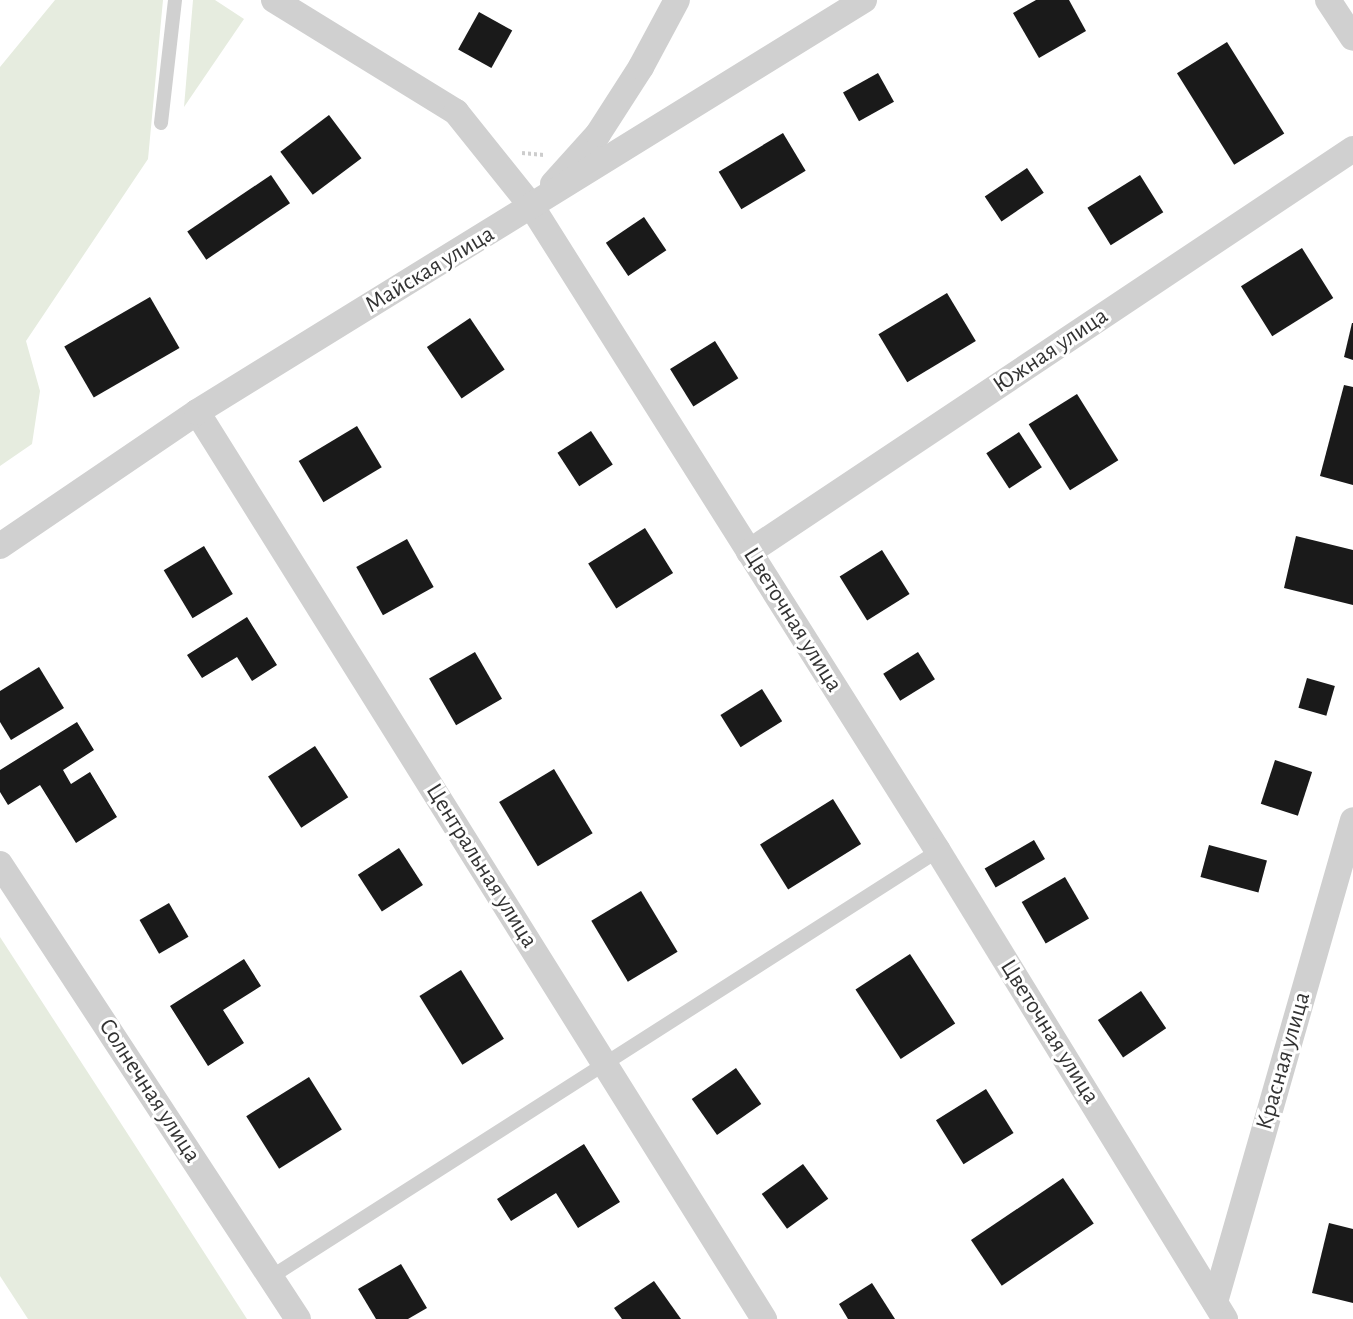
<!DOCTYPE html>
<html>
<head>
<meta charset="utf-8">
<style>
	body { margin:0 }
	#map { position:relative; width:1353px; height:1319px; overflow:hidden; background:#fff; font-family:"Alegreya Sans",sans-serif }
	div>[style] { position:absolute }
	.green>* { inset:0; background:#e6ecdf }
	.building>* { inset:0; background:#1a1a1a; transform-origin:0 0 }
	.path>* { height:4px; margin-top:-2px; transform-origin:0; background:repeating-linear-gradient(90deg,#cdcdcd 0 3px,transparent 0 6px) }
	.service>* { height:14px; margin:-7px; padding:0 7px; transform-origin:7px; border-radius:7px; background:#d0d0d0 }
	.minor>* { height:26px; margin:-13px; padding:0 13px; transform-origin:13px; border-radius:13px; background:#d0d0d0 }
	span { translate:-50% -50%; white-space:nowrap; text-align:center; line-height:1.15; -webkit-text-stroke:6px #fff; paint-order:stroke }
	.street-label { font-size:24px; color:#333 }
</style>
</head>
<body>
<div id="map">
	<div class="green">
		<i style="clip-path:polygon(55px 0,163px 0,148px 159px,26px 341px,40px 391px,32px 444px,0 466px,0 67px)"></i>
		<i style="clip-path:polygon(193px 0,215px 0,244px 19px,184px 107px)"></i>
		<i style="clip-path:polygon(0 937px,131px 1139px,247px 1319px,28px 1319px,0 1276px)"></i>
	</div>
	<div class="building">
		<i style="clip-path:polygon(1036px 0,1069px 0,1086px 31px,1039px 58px,1013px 13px)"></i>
		<i style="left:479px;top:12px;width:38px;height:43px;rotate:29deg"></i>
		<i style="left:1227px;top:42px;width:108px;height:59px;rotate:58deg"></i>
		<i style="left:878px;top:73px;width:33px;height:40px;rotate:61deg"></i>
		<i style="left:329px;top:115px;width:54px;height:61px;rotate:53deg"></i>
		<i style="left:783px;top:133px;width:44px;height:75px;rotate:59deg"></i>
		<i style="left:1027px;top:168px;width:30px;height:51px;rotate:56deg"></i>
		<i style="left:271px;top:175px;width:34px;height:101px;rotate:56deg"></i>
		<i style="left:1140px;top:175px;width:44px;height:62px;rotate:58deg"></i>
		<i style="left:644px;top:217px;width:40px;height:46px;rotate:56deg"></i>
		<i style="left:1302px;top:248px;width:59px;height:72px;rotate:58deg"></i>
		<i style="left:947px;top:293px;width:56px;height:80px;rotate:59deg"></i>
		<i style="left:150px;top:297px;width:59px;height:99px;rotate:60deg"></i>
		<i style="left:470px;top:318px;width:62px;height:52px;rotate:56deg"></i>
		<i style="clip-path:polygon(1352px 323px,1353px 323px,1353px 360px,1344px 357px)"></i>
		<i style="left:715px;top:341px;width:44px;height:53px;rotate:58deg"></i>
		<i style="clip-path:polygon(1344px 385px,1353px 387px,1353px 485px,1320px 476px)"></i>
		<i style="left:1077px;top:394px;width:78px;height:57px;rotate:58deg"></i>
		<i style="left:357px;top:426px;width:48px;height:68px;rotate:59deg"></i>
		<i style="left:591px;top:431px;width:40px;height:40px;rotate:57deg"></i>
		<i style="left:1019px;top:432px;width:42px;height:39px;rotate:57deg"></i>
		<i style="left:645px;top:528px;width:53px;height:67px;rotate:58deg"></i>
		<i style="clip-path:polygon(1296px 536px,1353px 550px,1353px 605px,1284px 588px)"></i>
		<i style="left:407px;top:539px;width:55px;height:58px;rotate:61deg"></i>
		<i style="left:204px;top:546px;width:56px;height:47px;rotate:59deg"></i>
		<i style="left:882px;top:550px;width:52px;height:50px;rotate:58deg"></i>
		<i style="clip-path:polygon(247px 617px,277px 665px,252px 681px,237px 657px,202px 678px,187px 655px)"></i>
		<i style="left:475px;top:652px;width:54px;height:53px;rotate:60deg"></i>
		<i style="left:918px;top:652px;width:32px;height:41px;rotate:58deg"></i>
		<i style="clip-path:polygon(39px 667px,64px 708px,11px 740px,0 722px,0 691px)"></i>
		<i style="left:1307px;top:678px;width:29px;height:31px;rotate:16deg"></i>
		<i style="left:762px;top:689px;width:38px;height:49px;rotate:58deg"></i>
		<i style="clip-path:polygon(77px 722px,94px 750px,63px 770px,71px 784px,90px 772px,117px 817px,76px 843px,40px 785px,8px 805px,0 792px,0 770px)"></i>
		<i style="left:315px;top:746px;width:61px;height:56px;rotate:57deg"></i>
		<i style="left:1275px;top:760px;width:39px;height:46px;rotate:18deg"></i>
		<i style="left:554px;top:769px;width:75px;height:64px;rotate:59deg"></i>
		<i style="left:833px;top:799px;width:53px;height:86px;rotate:58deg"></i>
		<i style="left:1034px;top:840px;width:22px;height:57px;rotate:60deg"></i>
		<i style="left:1209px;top:845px;width:60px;height:33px;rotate:15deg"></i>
		<i style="left:399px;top:848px;width:44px;height:49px;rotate:57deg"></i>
		<i style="left:1065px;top:877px;width:48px;height:50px;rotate:60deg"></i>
		<i style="left:641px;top:891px;width:71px;height:58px;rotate:59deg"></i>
		<i style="left:169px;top:903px;width:39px;height:34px;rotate:60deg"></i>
		<i style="left:910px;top:954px;width:83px;height:65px;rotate:57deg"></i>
		<i style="clip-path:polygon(244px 959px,261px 986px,223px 1010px,244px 1043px,208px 1066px,170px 1006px)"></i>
		<i style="left:461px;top:970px;width:81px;height:49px;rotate:58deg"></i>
		<i style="left:1141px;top:991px;width:45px;height:52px;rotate:56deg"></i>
		<i style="left:736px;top:1068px;width:44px;height:54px;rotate:55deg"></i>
		<i style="left:309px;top:1077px;width:62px;height:74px;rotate:58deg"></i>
		<i style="left:986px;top:1089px;width:52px;height:59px;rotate:58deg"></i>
		<i style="clip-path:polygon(584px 1144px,620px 1202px,578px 1228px,556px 1193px,511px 1221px,497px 1199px)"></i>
		<i style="left:803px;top:1164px;width:43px;height:51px;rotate:54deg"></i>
		<i style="left:1063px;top:1178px;width:55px;height:111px;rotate:56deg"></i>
		<i style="clip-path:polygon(1329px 1223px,1353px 1229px,1353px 1303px,1312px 1293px)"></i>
		<i style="clip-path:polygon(401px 1264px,427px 1308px,408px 1319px,376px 1319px,358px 1289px)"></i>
		<i style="clip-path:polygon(654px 1281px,681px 1319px,622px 1319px,614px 1308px)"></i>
		<i style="clip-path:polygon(872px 1283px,895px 1319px,848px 1319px,839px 1304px)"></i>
	</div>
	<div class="path">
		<i style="left:522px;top:153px;width:22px;rotate:5deg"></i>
	</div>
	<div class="service">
		<i style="left:161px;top:123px;width:124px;rotate:-83.5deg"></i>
		<i style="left:271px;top:1277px;width:791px;rotate:-32.57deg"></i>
	</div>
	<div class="minor">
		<i style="left:274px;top:0;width:214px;rotate:31.6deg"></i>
		<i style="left:456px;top:112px;width:122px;rotate:51.3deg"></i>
		<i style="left:532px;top:207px;width:761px;rotate:57.77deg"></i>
		<i style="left:938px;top:851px;width:549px;rotate:58.48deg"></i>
		<i style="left:1328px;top:0;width:45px;rotate:56.7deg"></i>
		<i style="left:553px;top:184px;width:67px;rotate:-48deg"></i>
		<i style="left:598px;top:134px;width:80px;rotate:-57.3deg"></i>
		<i style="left:641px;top:67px;width:76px;rotate:-61.8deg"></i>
		<i style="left:197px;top:412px;width:1070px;rotate:57.99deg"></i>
		<i style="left:0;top:546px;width:238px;rotate:-34.2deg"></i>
		<i style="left:197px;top:412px;width:784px;rotate:-31.7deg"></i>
		<i style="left:749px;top:552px;width:726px;rotate:-33.71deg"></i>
		<i style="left:0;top:864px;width:544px;rotate:56.78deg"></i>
		<i style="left:1215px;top:1302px;width:501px;rotate:-74.02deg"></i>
	</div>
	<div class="street-label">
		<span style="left:430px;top:270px;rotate:-31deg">Майская улица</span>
		<span style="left:1051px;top:351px;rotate:-34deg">Южная улица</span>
		<span style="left:792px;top:620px;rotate:58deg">Цветочная улица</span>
		<span style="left:481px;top:866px;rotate:58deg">Центральная улица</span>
		<span style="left:1049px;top:1032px;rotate:58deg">Цветочная улица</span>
		<span style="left:1284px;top:1061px;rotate:-74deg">Красная улица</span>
		<span style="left:149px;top:1091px;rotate:57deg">Солнечная улица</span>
	</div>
</div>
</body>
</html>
